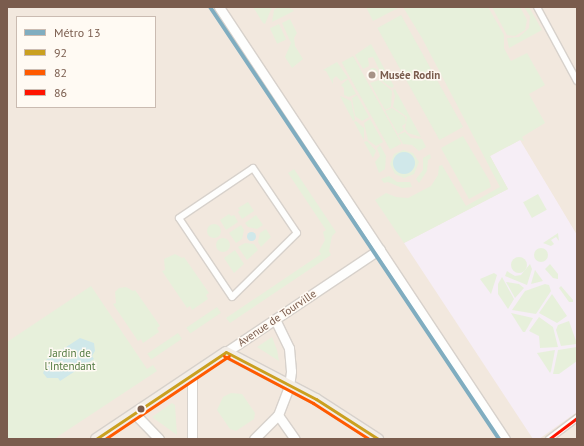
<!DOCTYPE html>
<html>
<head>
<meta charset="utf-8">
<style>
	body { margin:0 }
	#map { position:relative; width:584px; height:446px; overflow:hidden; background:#f9f5f0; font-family:"PT Sans",sans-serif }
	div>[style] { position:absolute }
	.residential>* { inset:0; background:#f2e8de }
	.education>* { inset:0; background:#f6eef6 }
	.green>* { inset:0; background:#e7f0db; transform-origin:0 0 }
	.round { border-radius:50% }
	.water>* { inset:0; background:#d0e8ea }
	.roads { filter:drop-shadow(1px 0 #d7d1cb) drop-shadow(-1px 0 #d7d1cb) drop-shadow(0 1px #d7d1cb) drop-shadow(0 -1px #d7d1cb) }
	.street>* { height:6px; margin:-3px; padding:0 3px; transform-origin:3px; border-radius:3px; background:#fefefd }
	.secondary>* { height:9px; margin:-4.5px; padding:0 4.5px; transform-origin:4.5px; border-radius:4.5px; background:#fefefd }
	.primary>* { height:10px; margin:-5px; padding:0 5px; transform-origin:5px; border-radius:5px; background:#f3eee8 }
	.bus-1>* { height:3px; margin:-1.5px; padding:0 1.5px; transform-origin:1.5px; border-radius:1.5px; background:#caa020 }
	.bus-2>* { height:3px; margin:-1.5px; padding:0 1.5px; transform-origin:1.5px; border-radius:1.5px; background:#ff5a00 }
	.bus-3>* { height:3px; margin:-1.5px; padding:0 1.5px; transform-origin:1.5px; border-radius:1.5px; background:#ff1400 }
	.metro-1>* { height:4px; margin:-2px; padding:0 2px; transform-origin:2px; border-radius:2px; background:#80adc0 }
	.dots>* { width:11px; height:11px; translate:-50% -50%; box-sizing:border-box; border:2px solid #fffaf3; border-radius:50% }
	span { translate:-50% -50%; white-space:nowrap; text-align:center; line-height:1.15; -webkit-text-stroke:3px #fffaf3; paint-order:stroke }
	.poi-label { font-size:11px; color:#7a5c4d; font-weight:700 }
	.left { translate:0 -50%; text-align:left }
	.street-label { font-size:11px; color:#7a5c4d }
	.park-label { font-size:11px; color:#537a41 }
	.frame { position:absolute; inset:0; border:8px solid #7a5c4d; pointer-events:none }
	.legend { position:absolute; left:16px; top:16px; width:140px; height:92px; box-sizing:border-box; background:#fffaf3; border:1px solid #cabbb1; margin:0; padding:5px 7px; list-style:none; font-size:12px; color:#7a5c4d }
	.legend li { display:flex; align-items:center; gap:8px; height:20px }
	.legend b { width:20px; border:1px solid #cabbb1 }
</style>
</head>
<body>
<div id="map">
	<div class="residential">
		<i style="clip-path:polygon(evenodd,7px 7px,577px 7px,577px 439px,7px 439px,7px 7px,17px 17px,155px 17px,155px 107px,17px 107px,17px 17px)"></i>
	</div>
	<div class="education">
		<i style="clip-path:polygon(520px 140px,577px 235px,577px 412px,539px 439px,533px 439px,404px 243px,508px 189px,490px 156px)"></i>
	</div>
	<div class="green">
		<i style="clip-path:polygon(253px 7px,272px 7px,265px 24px,263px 23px)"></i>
		<i style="clip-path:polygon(278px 7px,288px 7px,294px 11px,272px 22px,274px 10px)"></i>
		<i style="clip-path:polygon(366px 7px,397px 7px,398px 8px,373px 21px)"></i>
		<i style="clip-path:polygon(403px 7px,488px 7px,504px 35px,504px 48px,511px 61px,527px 53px,545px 85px,529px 94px,545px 123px,522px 137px,524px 141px,520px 140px,490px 156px,508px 189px,404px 243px,375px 200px,386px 193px,396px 197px,408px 198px,431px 186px,438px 175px,439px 166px,442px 165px,466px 206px,500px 187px,422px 38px)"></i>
		<i style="clip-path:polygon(492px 7px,520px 7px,527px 20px,525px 30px,515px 36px,507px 35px)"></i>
		<i style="clip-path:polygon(524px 7px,529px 7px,542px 30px,509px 48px,507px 38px,519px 37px,529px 28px,530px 16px)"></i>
		<i style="left:401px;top:15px;width:128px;height:27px;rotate:61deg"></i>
		<i style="clip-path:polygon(290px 19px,297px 33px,294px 38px,295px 46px,303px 59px,292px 68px,285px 57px,291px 43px,282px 23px)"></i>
		<i style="left:279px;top:24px;width:17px;height:10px;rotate:65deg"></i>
		<i style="clip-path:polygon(371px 44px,385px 70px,381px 73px,373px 57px,368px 58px,369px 66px,363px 69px,355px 55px)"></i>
		<i style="left:353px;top:56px;width:100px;height:13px;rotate:61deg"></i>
		<i style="clip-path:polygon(337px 62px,348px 78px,341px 81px,336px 76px,333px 79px,333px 84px,326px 71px,323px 70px)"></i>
		<i class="round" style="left:368px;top:68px;width:10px;height:10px"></i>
		<i style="clip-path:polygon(386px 72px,394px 86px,392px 88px,382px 81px,382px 74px)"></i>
		<i style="clip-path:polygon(348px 79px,356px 94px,349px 97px,344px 95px,344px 88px,341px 85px)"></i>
		<i style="clip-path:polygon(379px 80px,392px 91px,391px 107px,385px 110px,370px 83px)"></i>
		<i style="clip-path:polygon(395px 89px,421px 137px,408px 133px,405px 129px,407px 117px,393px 107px,395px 96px,393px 90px)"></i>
		<i style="clip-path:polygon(357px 95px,369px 117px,362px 121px,355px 116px,352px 98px)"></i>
		<i style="clip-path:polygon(340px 96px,351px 101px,355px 120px,353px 121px)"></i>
		<i style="clip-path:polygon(392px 108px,405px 117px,406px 123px,402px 126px,404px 130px,398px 134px,385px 111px)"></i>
		<i style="clip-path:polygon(370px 119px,383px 142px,376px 146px,368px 140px,364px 123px)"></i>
		<i style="clip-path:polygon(356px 121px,364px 128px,364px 140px,354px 122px)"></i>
		<i style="clip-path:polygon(405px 132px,411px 138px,422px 139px,426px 147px,419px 151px,412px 145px,403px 144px,398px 135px)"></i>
		<i style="clip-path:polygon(463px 136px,489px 180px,491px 187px,469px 199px,441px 148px)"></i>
		<i style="clip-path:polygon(367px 141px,376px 151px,373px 158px,364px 142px)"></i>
		<i style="clip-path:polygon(380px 145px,386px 156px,385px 169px,379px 173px,375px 162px,380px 156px,377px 148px)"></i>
		<i style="clip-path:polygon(evenodd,403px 150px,413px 153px,419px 162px,414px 174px,404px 178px,395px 174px,390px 164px,394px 154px,403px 150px,410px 154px,414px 160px,397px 171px,394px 165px,410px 154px)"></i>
		<i style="clip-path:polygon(430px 154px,431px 158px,428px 160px,427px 171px,419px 183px,416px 179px,423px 170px,423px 158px)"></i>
		<i style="clip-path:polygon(294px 169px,336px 232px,332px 236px,329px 251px,331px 255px,230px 323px,226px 318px,321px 254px,319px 251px,325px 240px,323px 232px,326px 230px,288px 173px)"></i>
		<i style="clip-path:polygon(389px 176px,397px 182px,410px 182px,412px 187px,402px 188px,388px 182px,384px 183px,381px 179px)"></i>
		<i style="left:538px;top:194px;width:18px;height:17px;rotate:61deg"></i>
		<i style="clip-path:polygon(248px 202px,254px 211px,242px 219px,238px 212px,240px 210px,238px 208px)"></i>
		<i style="clip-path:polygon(229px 214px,231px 216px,234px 215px,238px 222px,226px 230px,220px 220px)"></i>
		<i style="clip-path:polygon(256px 215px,263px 225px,257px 229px,248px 227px,245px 223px)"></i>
		<i class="round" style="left:207px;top:224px;width:14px;height:14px"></i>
		<i style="clip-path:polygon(241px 225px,244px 230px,242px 239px,236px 243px,229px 233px)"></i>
		<i style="clip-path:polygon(266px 229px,271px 237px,261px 247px,258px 242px,260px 233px)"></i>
		<i style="clip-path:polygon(558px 233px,559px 241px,556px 237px,551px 240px,554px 244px,551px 246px,543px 243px)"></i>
		<i class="round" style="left:216px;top:238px;width:14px;height:14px"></i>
		<i style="clip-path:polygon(245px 243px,254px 244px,258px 250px,247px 260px,238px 247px)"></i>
		<i class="round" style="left:534px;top:248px;width:14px;height:14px"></i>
		<i style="clip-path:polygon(235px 250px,244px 264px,234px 273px,224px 258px)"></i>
		<i style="clip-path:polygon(175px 254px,182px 258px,184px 257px,209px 293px,206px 295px,208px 299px,192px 310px,190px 306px,187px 308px,162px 271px,165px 270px,164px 259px)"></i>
		<i class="round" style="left:511px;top:257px;width:16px;height:16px"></i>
		<i style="clip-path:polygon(530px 264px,532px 269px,527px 285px,505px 276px,507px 271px,515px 276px,521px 275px)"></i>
		<i style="clip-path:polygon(550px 264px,558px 274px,558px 279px,553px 278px,545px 269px)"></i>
		<i style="clip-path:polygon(535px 270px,543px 281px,531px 284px)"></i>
		<i style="clip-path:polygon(494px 273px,497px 275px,491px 294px,480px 279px)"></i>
		<i style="clip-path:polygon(502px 277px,514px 299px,508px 309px,498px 294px,498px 284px)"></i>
		<i style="clip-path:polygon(506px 282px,519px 284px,524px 288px,515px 298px)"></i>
		<i style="clip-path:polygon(545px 284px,549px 285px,551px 291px,536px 314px,512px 310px,525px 291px)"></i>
		<i style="clip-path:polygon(91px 286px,147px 369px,153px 365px,157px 371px,54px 439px,7px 439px,7px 342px)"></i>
		<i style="clip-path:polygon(561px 286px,573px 300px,573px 302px,569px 302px,559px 288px)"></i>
		<i style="clip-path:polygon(126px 287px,133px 291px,135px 290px,160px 326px,157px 328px,159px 332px,143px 343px,141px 339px,138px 341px,113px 304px,116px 303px,115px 292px,119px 288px)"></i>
		<i style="clip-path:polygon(552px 294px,567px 316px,557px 323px,539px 313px)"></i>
		<i style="left:217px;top:307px;width:7px;height:37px;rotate:56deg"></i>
		<i style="clip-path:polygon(511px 313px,533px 318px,525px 332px,523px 332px)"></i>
		<i style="clip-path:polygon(539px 317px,553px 327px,558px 347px,540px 348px,539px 336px,529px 331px)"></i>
		<i style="clip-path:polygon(569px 321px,577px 344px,561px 346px,556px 330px,558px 325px)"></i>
		<i style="left:178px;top:333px;width:7px;height:37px;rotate:56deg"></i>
		<i style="clip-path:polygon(272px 337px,277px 350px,279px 361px,257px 347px)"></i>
		<i style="clip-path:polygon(577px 347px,577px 361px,559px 374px,553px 374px,558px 350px)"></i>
		<i style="clip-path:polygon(555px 350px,551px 371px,550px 373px,537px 353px)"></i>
		<i style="clip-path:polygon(231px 393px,242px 394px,255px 413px,254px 419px,236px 431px,230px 429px,217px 410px,223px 397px)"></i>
		<i style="clip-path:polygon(172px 403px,175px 405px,177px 435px,152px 417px)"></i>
	</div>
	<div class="water">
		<i class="round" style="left:393px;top:152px;width:22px;height:22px"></i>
		<i class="round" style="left:246.5px;top:231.5px;width:9px;height:9px"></i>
		<i style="clip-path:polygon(80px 338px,94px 343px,95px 351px,92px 356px,94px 359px,60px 381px,58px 378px,47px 378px,43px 373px,48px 363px,46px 360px)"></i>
	</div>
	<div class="roads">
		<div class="street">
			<i style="left:537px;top:7px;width:84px;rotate:61.6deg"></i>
			<i style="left:253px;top:168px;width:78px;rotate:55.9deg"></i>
			<i style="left:297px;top:233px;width:91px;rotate:135.4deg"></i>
			<i style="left:232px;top:297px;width:95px;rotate:-123.9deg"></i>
			<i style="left:179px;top:218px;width:89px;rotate:-34deg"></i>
			<i style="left:549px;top:439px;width:35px;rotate:-37deg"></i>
		</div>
		<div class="secondary">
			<i style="left:219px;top:7px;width:518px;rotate:56.49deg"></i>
			<i style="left:226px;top:352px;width:185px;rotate:-33.8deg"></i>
			<i style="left:192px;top:375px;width:64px;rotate:90deg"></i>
			<i style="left:134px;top:413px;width:36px;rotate:46deg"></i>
			<i style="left:278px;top:415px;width:29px;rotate:55deg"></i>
			<i style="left:254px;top:439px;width:34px;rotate:-45deg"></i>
			<i style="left:278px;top:415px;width:31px;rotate:-69deg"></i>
			<i style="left:289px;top:386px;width:15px;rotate:-82deg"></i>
			<i style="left:291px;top:371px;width:23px;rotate:-95deg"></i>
			<i style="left:289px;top:348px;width:32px;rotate:-116deg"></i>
		</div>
		<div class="primary">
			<i style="left:96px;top:439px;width:156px;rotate:-33.8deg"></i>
			<i style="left:226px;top:352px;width:102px;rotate:27.6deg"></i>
			<i style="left:316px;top:399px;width:74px;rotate:32.8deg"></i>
		</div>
	</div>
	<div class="bus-1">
		<i style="left:226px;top:352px;width:102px;rotate:27.6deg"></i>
		<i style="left:316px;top:399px;width:74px;rotate:32.8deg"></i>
		<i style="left:96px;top:439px;width:156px;rotate:-33.8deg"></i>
	</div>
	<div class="bus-2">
		<i style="left:224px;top:356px;width:101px;rotate:27.8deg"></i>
		<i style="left:313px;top:403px;width:67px;rotate:32.7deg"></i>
		<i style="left:105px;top:439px;width:149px;rotate:-33.8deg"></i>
	</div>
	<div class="bus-3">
		<i style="left:549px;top:439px;width:35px;rotate:-37deg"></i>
	</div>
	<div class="metro-1">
		<i style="left:210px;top:7px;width:520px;rotate:56.22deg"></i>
	</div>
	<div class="dots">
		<i style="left:372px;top:75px;background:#a69286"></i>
		<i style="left:141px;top:409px;background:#7a5c4d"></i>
	</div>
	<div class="poi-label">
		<span class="left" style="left:380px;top:75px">Musée Rodin</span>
	</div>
	<div class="street-label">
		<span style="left:277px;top:318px;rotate:-34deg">Avenue de Tourville</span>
	</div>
	<div class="park-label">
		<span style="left:70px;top:360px">Jardin de<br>l'Intendant</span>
	</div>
	<div class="frame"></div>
	<ul class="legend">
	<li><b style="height:5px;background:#80adc0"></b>Métro 13</li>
	<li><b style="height:5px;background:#caa020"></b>92</li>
	<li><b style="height:5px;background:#ff5a00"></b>82</li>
	<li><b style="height:5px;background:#ff1400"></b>86</li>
	</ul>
</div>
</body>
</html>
